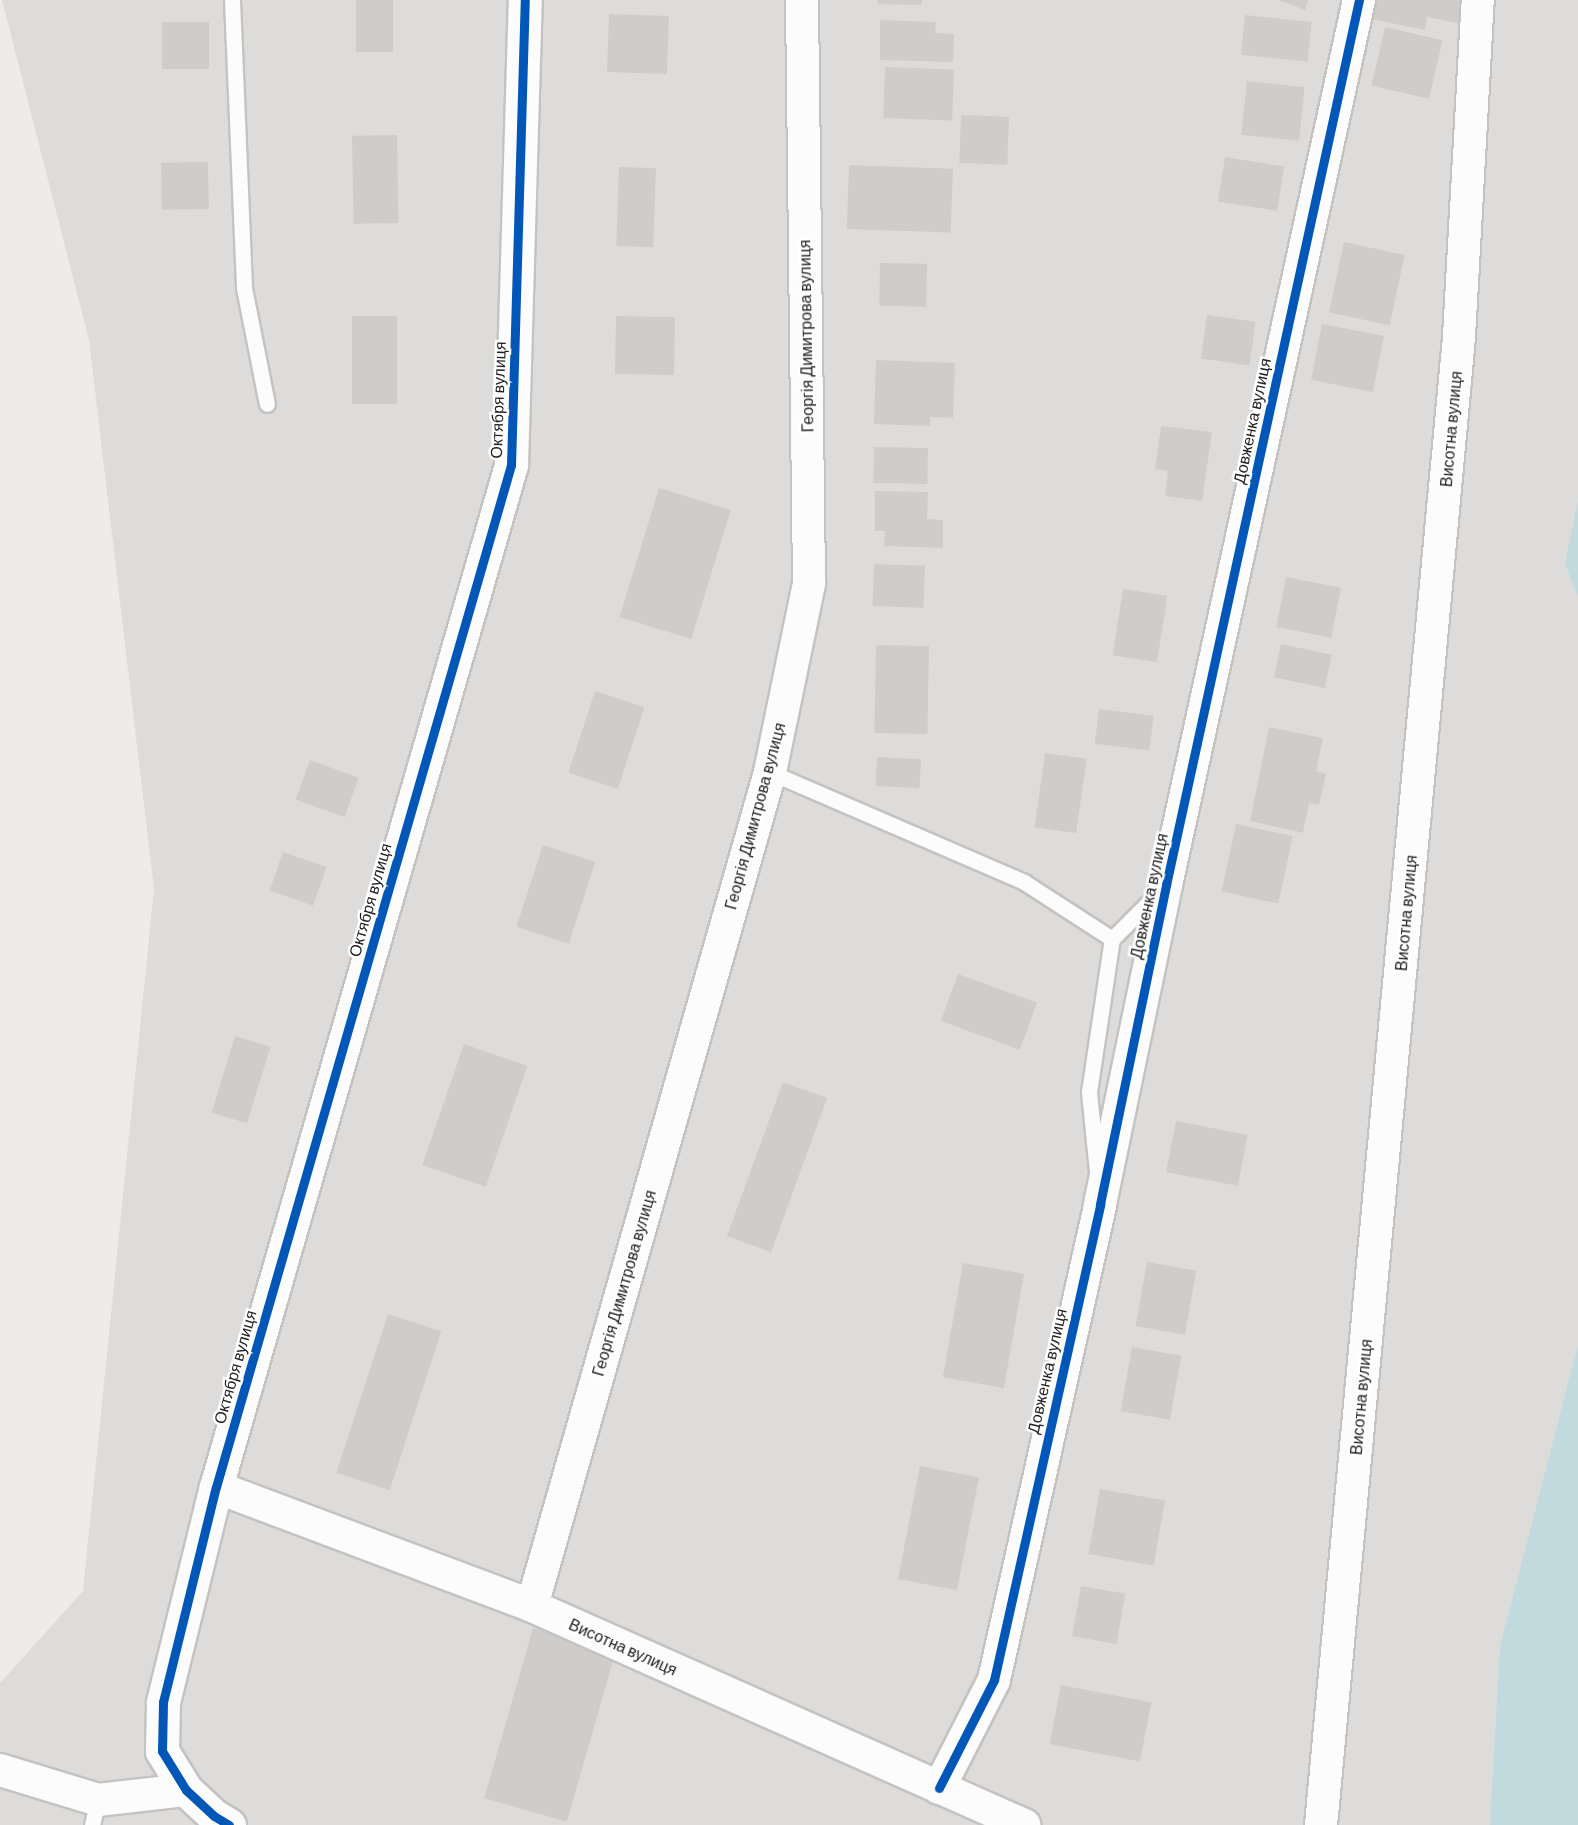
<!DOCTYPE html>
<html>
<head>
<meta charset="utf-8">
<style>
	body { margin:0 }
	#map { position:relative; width:1578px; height:1825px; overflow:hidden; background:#eeecea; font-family:Barlow,sans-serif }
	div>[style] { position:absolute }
	.residential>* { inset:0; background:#dddcdb }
	.water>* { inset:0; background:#c0dade }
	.building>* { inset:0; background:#cfcdcb; transform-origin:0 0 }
	.roads { filter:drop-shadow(2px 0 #c4c3c2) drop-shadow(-2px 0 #c4c3c2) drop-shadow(0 2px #c4c3c2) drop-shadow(0 -2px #c4c3c2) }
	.service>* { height:15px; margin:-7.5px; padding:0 7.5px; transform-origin:7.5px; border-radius:7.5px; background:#fcfcfc }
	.minor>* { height:32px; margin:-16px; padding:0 16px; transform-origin:16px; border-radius:16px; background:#fcfcfc }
	.tertiary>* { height:33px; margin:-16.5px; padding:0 16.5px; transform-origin:16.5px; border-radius:16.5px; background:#fcfcfc }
	.cycleway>* { height:9px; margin:-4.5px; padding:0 4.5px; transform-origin:4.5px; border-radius:4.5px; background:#0057b8 }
	span { translate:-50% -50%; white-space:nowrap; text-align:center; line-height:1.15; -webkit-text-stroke:5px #fff; paint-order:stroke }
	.street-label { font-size:16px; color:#202020 }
</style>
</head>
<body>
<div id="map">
	<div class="residential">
		<i style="clip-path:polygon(2px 0,1578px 0,1578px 1825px,0 1825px,0 1683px,83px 1591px,154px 889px,89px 340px)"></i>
	</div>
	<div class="water">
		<i style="clip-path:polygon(1578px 501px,1578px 596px,1565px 564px)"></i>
		<i style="clip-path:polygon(1578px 1345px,1578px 1825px,1490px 1825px,1500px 1647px)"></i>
	</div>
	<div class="building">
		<i style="left:356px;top:0;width:37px;height:52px"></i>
		<i style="clip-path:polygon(878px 0,922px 0,921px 5px,878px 4px)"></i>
		<i style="clip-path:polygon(1279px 0,1308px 0,1305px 10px)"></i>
		<i style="clip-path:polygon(1375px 0,1466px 0,1461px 24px,1427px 17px,1425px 30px,1371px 19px)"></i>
		<i style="left:609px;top:14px;width:60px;height:58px;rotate:2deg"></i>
		<i style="left:1245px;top:15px;width:67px;height:40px;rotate:6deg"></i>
		<i style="clip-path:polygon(880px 20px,936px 22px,935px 33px,954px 34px,953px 62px,880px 60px)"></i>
		<i style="left:162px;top:22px;width:47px;height:47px"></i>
		<i style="left:1385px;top:27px;width:59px;height:60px;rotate:13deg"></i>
		<i style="left:885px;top:67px;width:69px;height:51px;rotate:2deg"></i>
		<i style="left:1247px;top:81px;width:58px;height:54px;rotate:6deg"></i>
		<i style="left:961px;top:115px;width:48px;height:48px;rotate:2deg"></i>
		<i style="left:397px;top:135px;width:88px;height:45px;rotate:89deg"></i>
		<i style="left:1225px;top:157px;width:60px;height:45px;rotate:9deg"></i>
		<i style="left:208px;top:162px;width:47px;height:47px;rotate:89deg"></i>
		<i style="left:849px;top:165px;width:104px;height:64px;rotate:2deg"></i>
		<i style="left:619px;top:167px;width:37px;height:79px;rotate:2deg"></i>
		<i style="left:1344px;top:242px;width:62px;height:72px;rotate:12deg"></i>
		<i style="left:880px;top:263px;width:47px;height:43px;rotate:1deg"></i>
		<i style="left:1207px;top:315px;width:49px;height:44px;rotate:8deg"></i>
		<i style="left:352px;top:316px;width:45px;height:88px"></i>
		<i style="left:616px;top:316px;width:59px;height:58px;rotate:1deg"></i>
		<i style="left:1322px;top:324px;width:63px;height:57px;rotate:11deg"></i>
		<i style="clip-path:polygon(876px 360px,955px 363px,953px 418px,930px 417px,930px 426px,874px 424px)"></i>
		<i style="clip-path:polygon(1161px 426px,1212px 432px,1202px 501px,1165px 496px,1168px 471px,1155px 469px)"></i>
		<i style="left:874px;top:447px;width:54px;height:36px;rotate:1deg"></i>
		<i style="left:659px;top:488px;width:75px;height:135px;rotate:17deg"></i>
		<i style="clip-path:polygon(875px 491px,928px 492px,927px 519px,943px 520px,943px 548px,884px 546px,885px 531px,875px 531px)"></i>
		<i style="left:874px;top:564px;width:51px;height:42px;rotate:2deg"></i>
		<i style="left:1286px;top:577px;width:56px;height:51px;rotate:11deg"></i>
		<i style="left:1123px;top:589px;width:45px;height:67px;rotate:9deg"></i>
		<i style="left:1281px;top:644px;width:52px;height:34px;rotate:12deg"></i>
		<i style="left:876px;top:645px;width:53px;height:88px;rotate:1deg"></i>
		<i style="left:595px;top:691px;width:52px;height:86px;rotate:18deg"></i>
		<i style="left:1099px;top:709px;width:55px;height:35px;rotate:7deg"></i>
		<i style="clip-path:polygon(1269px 727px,1323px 738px,1316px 771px,1326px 774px,1319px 805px,1309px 803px,1303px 833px,1250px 821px)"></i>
		<i style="left:1045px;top:753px;width:42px;height:75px;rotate:8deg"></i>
		<i style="left:877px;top:757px;width:44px;height:29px;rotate:3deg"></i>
		<i style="left:310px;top:760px;width:52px;height:42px;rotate:20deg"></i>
		<i style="left:1236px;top:824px;width:58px;height:69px;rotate:12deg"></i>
		<i style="left:543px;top:845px;width:55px;height:86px;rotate:18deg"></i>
		<i style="left:283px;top:852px;width:46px;height:41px;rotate:19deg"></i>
		<i style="left:958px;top:974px;width:84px;height:50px;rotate:20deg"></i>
		<i style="left:235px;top:1036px;width:37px;height:80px;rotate:17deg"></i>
		<i style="left:464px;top:1044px;width:67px;height:128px;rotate:19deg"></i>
		<i style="left:783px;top:1082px;width:47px;height:164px;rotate:20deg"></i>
		<i style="left:1176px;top:1121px;width:73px;height:52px;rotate:11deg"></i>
		<i style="left:1147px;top:1262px;width:50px;height:65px;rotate:10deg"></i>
		<i style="left:963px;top:1263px;width:62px;height:116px;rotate:10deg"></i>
		<i style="left:388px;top:1314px;width:56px;height:167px;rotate:18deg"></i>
		<i style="left:1132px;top:1347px;width:50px;height:65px;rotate:10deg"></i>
		<i style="left:920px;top:1466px;width:60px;height:115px;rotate:11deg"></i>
		<i style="left:1100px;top:1489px;width:66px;height:66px;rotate:10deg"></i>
		<i style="left:1081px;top:1586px;width:45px;height:51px;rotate:10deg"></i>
		<i style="left:533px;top:1628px;width:86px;height:177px;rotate:16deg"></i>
		<i style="left:1061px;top:1685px;width:92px;height:60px;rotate:11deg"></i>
	</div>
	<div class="roads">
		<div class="service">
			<i style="left:232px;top:0;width:288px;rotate:87.6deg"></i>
			<i style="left:244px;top:288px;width:118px;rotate:78.8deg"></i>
			<i style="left:770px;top:772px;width:277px;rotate:23.4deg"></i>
			<i style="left:1024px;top:882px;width:105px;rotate:32.9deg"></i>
			<i style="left:1112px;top:939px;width:68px;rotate:-45deg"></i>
			<i style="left:1097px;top:1171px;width:79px;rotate:-95.8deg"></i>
			<i style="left:1089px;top:1092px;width:155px;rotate:-81.5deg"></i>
			<i style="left:92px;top:1825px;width:26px;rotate:-77deg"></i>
		</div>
		<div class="minor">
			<i style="left:216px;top:1487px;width:338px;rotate:20.6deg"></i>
			<i style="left:532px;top:1606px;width:539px;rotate:23.99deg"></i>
			<i style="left:532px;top:1606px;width:867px;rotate:-74.07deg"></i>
			<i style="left:770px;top:772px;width:193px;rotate:-78.3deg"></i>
			<i style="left:809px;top:583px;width:583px;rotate:-90.69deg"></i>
			<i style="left:0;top:1770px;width:102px;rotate:17deg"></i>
			<i style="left:98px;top:1800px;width:89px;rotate:-6.5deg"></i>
			<i style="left:939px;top:1788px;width:121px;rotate:-63deg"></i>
			<i style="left:994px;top:1680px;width:488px;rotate:-77.4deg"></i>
			<i style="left:1100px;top:1204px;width:326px;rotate:-78.3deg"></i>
			<i style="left:1166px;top:885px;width:906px;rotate:-77.7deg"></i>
			<i style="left:1321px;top:1825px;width:1495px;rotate:-84.7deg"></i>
			<i style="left:1459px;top:336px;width:337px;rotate:-86.8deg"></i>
		</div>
		<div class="tertiary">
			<i style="left:229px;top:1825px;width:17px;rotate:-149deg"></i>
			<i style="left:214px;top:1816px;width:38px;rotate:-137deg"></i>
			<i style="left:186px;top:1790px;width:46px;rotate:-121.6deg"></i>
			<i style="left:162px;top:1751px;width:49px;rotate:-88.8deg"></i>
			<i style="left:163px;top:1702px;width:221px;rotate:-76.2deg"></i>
			<i style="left:216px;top:1487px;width:1064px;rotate:-73.9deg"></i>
			<i style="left:511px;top:465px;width:465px;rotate:-88.3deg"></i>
		</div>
	</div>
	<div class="cycleway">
		<i style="left:939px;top:1788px;width:121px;rotate:-63deg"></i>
		<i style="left:994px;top:1680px;width:488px;rotate:-77.4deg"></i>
		<i style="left:1100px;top:1204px;width:326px;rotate:-78.3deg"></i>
		<i style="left:1166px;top:885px;width:906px;rotate:-77.7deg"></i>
		<i style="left:229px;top:1825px;width:17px;rotate:-149deg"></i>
		<i style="left:214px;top:1816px;width:38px;rotate:-137deg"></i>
		<i style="left:186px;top:1790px;width:46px;rotate:-121.6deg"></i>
		<i style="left:162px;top:1751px;width:49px;rotate:-88.8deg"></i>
		<i style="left:163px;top:1702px;width:221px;rotate:-76.2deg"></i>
		<i style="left:216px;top:1487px;width:1064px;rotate:-73.9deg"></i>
		<i style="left:511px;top:465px;width:465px;rotate:-88.3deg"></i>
	</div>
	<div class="street-label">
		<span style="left:806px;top:336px;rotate:-91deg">Георгія Димитрова вулиця</span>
		<span style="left:498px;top:400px;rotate:-88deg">Октября вулиця</span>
		<span style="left:1252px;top:421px;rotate:-78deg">Довженка вулиця</span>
		<span style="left:1451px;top:429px;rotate:-85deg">Висотна вулиця</span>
		<span style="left:755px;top:816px;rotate:-75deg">Георгія Димитрова вулиця</span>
		<span style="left:1149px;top:896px;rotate:-78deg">Довженка вулиця</span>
		<span style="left:370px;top:900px;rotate:-74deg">Октября вулиця</span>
		<span style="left:1406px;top:913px;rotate:-85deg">Висотна вулиця</span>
		<span style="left:624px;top:1283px;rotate:-74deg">Георгія Димитрова вулиця</span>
		<span style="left:235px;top:1367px;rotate:-74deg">Октября вулиця</span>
		<span style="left:1047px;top:1371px;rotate:-77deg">Довженка вулиця</span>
		<span style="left:1361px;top:1397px;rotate:-85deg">Висотна вулиця</span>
		<span style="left:623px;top:1647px;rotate:24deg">Висотна вулиця</span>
	</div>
</div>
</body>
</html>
